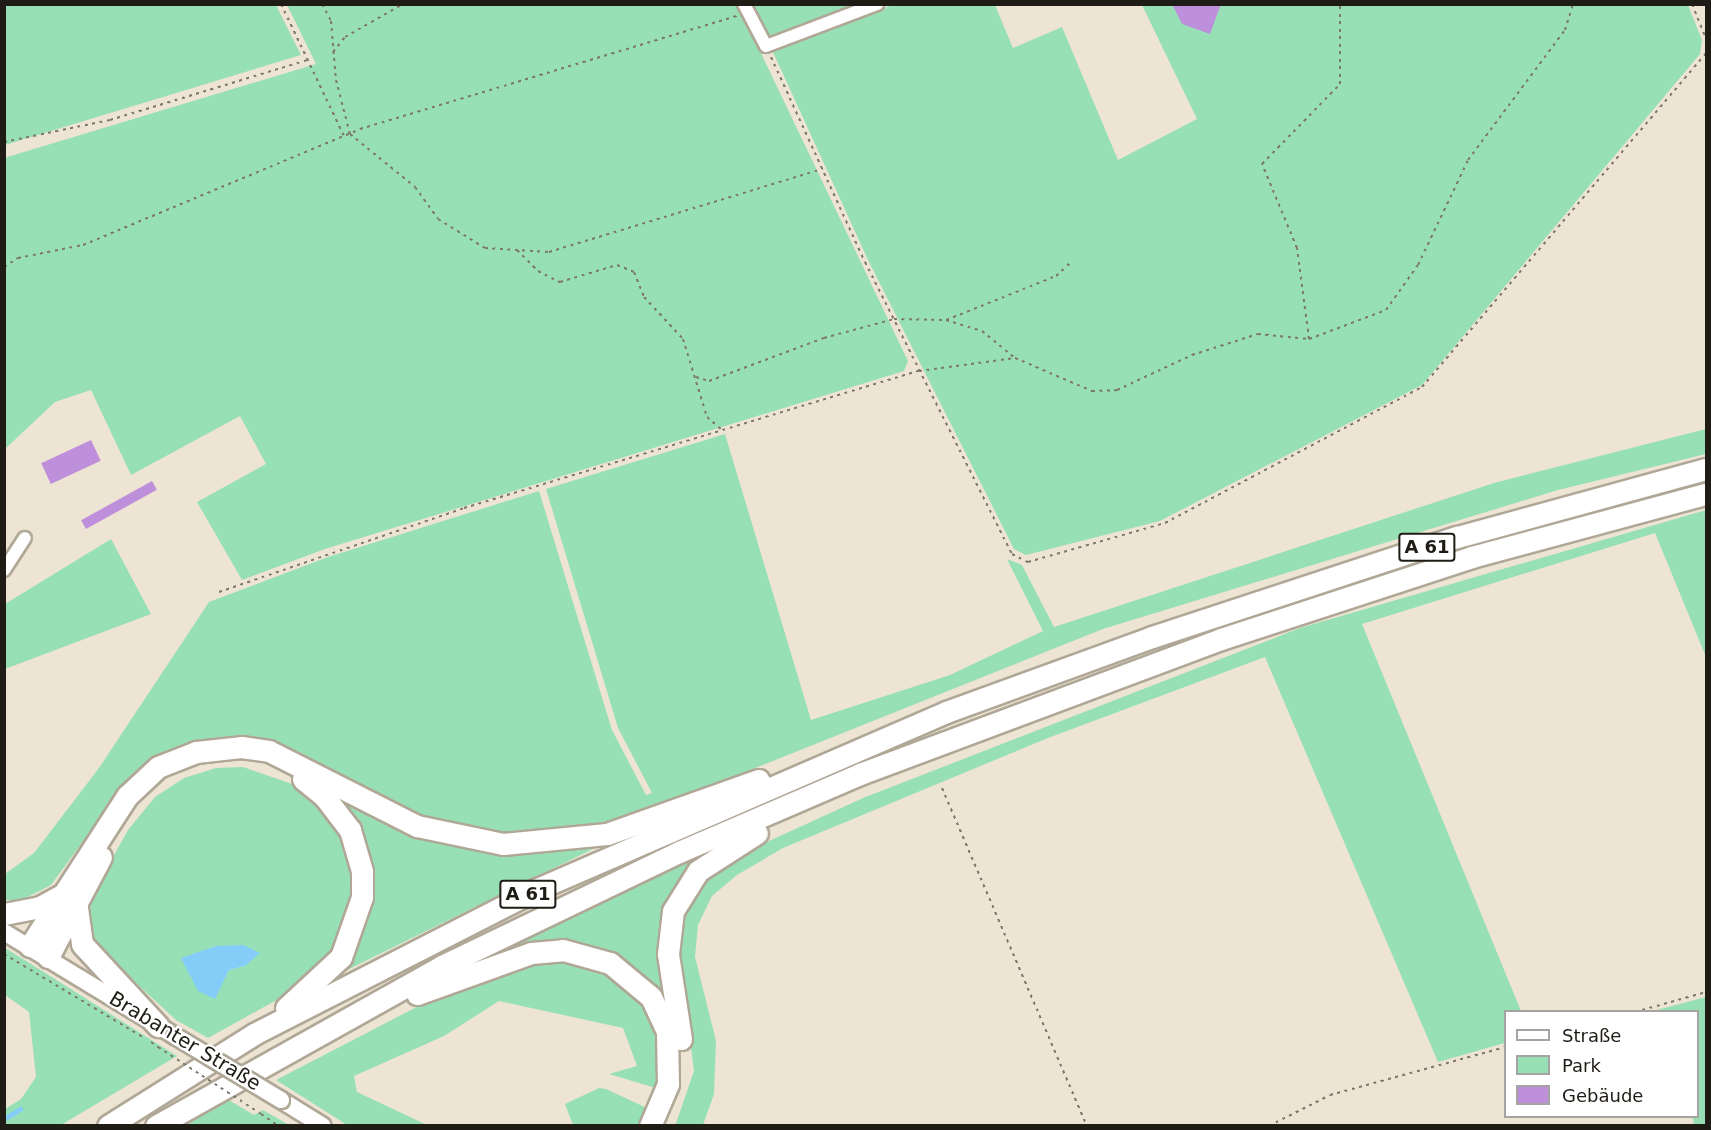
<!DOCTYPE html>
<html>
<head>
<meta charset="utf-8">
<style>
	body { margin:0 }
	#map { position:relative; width:1711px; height:1130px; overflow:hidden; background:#eee4d4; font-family:"DejaVu Sans",sans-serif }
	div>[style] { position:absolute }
	.green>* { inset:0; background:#97e0b5 }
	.water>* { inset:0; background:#84cdf8 }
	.stream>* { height:4.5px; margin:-2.25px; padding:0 2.25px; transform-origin:2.25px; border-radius:2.25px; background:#84cdf8 }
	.building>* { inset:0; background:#be8fdb; transform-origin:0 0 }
	.path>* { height:2px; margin-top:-1px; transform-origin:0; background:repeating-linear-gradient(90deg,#7d776c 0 3px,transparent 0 7.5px) }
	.roads { filter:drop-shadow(2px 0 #b0a797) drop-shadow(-2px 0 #b0a797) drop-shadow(0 2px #b0a797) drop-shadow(0 -2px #b0a797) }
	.street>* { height:12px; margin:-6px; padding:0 6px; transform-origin:6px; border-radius:6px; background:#fff }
	.secondary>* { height:16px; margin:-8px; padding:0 8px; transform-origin:8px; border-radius:8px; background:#fff }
	.highway>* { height:21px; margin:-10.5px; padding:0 10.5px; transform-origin:10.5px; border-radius:10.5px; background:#fff }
	.path-bridge>* { height:2px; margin-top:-1px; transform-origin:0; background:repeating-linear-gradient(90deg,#7d776c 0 3px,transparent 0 7.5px) }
	.bridges { filter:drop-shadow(2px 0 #b0a797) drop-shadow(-2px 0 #b0a797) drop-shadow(0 2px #b0a797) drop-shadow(0 -2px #b0a797) }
	.secondary-bridge>* { height:16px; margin:-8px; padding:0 8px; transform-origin:8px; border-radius:8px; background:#fff }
	span { translate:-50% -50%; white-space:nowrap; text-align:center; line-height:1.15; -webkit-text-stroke:4.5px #fff; paint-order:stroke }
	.shield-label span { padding:2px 4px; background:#fff; border:2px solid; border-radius:4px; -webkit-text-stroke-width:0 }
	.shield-label { font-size:18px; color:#1f1c16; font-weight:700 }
	.street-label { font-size:20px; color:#1f1c16 }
	.frame { position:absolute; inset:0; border:6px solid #1f1c16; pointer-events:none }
	.legend { position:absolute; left:1504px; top:1010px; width:195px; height:108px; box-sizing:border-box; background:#fff; border:2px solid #a5a4a2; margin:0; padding:8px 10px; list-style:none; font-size:18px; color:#1f1c16 }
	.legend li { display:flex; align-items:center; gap:12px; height:30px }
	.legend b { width:30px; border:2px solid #a5a4a2 }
</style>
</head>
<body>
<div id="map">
	<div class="green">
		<i style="clip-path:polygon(5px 4px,276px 5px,301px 55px,5px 145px)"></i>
		<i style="clip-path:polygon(287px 5px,738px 5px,908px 361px,904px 371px,325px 549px,242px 580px,197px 502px,266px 464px,240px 416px,131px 475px,91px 390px,55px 402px,5px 449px,4px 158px,316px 64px)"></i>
		<i style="clip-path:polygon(750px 5px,868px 5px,777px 39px,765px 35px)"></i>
		<i style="clip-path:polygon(892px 5px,995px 5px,1013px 48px,1062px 27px,1118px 160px,1197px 119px,1142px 5px,1688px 5px,1702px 40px,1700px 54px,1422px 385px,1160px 521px,1026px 555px,1014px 549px,869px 262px,772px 50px)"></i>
		<i style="clip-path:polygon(1706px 429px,1706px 454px,1558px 490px,1103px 629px,648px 811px,599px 823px,513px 834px,483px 831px,431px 821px,390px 804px,283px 744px,218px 737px,175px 748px,125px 784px,51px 885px,22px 900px,5px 900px,5px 874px,34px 853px,99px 768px,209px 602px,328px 557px,539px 491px,612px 730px,646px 795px,652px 793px,618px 728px,546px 489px,725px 434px,811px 720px,950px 675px,1043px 631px,1007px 559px,1022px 565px,1054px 627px,1494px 483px)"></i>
		<i style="clip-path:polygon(1706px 510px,1706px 657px,1655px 533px,1362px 624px,1521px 1011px,1506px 1012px,1505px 1043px,1438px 1062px,1265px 657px,1048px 738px,783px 848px,737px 875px,712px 896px,698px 925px,695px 957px,716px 1041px,714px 1094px,703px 1125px,675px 1126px,694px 1071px,678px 947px,690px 900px,723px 862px,863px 798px,1300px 628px)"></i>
		<i style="clip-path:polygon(111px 539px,151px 614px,5px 669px,5px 604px)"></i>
		<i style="clip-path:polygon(evenodd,243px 767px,298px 786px,327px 813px,348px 846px,354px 892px,338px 948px,293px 991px,208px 1038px,176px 1020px,97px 947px,88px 926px,92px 895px,128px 830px,155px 797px,184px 778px,216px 768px,243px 767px,216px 946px,245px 966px,229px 970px,217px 993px,182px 959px,216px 946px)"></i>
		<i style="clip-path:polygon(324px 787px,398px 826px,609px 841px,333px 977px,369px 878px)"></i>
		<i style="clip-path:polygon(731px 838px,680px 887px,669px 1017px,652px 988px,549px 947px,485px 956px)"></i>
		<i style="clip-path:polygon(5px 948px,31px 964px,177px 1056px,61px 1125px,5px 1125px,5px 1109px,21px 1099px,36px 1077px,29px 1012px,5px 995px)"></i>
		<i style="clip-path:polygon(555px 961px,597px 968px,626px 983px,648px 1009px,661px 1041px,659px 1089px,609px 1074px,637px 1066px,623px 1028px,499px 1001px,444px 1036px,354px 1076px,357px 1092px,427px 1125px,347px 1125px,276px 1080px,432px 999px,523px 966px)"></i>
		<i style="clip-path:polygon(1706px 997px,1706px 1125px,1689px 1125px,1694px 1123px,1692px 1117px,1698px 1116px,1698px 1012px,1653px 1011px)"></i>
		<i style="clip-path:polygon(599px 1088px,606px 1089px,651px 1110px,640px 1125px,573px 1125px,565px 1104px)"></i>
		<i style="clip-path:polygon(227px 1099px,254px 1115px,263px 1110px,289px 1125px,187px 1125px)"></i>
	</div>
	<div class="water">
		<i style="clip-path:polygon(243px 945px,260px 953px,245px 966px,229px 970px,215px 999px,198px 991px,181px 958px,216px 946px)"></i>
	</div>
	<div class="stream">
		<i style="left:4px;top:1119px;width:19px;rotate:-32deg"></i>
	</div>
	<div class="building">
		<i style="clip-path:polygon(1172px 4px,1221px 4px,1210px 34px,1182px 24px)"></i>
		<i style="left:91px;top:440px;width:23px;height:55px;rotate:65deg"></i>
		<i style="left:152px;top:481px;width:10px;height:81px;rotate:61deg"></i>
	</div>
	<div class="path">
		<i style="left:281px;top:4px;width:146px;rotate:64.5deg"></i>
		<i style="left:322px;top:4px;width:19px;rotate:62deg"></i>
		<i style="left:331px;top:21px;width:59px;rotate:85.2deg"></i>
		<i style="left:336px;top:80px;width:56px;rotate:75.5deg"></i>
		<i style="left:350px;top:134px;width:84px;rotate:39.2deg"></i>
		<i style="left:415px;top:187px;width:39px;rotate:54deg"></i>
		<i style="left:438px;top:219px;width:55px;rotate:31.7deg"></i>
		<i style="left:485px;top:248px;width:64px;rotate:3.6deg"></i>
		<i style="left:549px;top:252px;width:286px;rotate:-16.9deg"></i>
		<i style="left:1692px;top:4px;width:38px;rotate:68deg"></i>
		<i style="left:333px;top:52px;width:19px;rotate:-51deg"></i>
		<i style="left:345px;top:37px;width:67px;rotate:-29.6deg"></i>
		<i style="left:771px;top:57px;width:226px;rotate:65.4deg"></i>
		<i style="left:865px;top:262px;width:327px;rotate:63.3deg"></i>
		<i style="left:1012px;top:554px;width:18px;rotate:27deg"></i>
		<i style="left:1028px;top:562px;width:142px;rotate:-15.9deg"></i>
		<i style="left:1165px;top:523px;width:291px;rotate:-27.9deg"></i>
		<i style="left:1422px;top:387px;width:438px;rotate:-49.6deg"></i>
		<i style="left:4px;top:142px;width:108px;rotate:-11.7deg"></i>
		<i style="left:110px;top:120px;width:206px;rotate:-16.9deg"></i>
		<i style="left:517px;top:250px;width:30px;rotate:45deg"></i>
		<i style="left:538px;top:271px;width:25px;rotate:27deg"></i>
		<i style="left:560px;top:282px;width:59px;rotate:-16.6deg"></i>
		<i style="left:617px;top:265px;width:18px;rotate:22deg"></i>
		<i style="left:634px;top:272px;width:27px;rotate:68deg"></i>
		<i style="left:644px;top:297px;width:57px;rotate:47.1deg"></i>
		<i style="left:683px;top:339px;width:82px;rotate:72.9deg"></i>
		<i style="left:707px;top:417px;width:20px;rotate:41deg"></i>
		<i style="left:4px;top:267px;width:17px;rotate:-33deg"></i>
		<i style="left:18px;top:258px;width:66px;rotate:-11.3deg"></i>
		<i style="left:83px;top:245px;width:300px;rotate:-22.7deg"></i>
		<i style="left:360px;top:129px;width:394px;rotate:-16.7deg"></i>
		<i style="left:946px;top:320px;width:38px;rotate:17deg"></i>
		<i style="left:982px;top:331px;width:43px;rotate:39.3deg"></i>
		<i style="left:1309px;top:339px;width:92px;rotate:-97.5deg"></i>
		<i style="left:1297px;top:248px;width:91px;rotate:-112.6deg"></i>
		<i style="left:1262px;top:164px;width:112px;rotate:-45.7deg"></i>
		<i style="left:1340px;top:84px;width:80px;rotate:-90deg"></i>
		<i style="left:696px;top:377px;width:14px;rotate:17deg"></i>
		<i style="left:709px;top:381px;width:123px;rotate:-20.5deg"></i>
		<i style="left:824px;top:338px;width:73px;rotate:-15.2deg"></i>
		<i style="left:894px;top:319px;width:52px;rotate:1.1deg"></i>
		<i style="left:946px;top:320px;width:118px;rotate:-21.8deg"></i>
		<i style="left:1056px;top:276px;width:21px;rotate:-43deg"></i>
		<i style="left:219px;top:592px;width:259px;rotate:-18.9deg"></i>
		<i style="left:464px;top:508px;width:475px;rotate:-16.8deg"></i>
		<i style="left:919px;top:371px;width:97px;rotate:-7.7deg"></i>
		<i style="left:1015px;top:358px;width:84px;rotate:23.2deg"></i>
		<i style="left:1092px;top:391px;width:25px;rotate:-2deg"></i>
		<i style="left:1117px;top:390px;width:83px;rotate:-25deg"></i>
		<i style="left:1192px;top:355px;width:69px;rotate:-17.7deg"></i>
		<i style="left:1258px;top:334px;width:51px;rotate:5.6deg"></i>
		<i style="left:1309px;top:339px;width:82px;rotate:-20.6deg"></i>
		<i style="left:1386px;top:310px;width:55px;rotate:-54.6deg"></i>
		<i style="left:1418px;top:265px;width:116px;rotate:-64.5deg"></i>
		<i style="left:1468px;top:160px;width:162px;rotate:-53.3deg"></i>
		<i style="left:1565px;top:30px;width:27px;rotate:-73deg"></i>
		<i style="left:942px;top:788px;width:368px;rotate:66.8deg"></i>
		<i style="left:4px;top:954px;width:165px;rotate:30.9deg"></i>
		<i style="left:1635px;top:1012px;width:74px;rotate:-15.7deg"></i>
		<i style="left:151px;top:1042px;width:9px;rotate:36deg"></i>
		<i style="left:261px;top:1114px;width:22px;rotate:34deg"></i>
		<i style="left:1269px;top:1126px;width:68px;rotate:-26.9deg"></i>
		<i style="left:1330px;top:1095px;width:182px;rotate:-15.3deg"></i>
	</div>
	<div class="roads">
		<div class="street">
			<i style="left:744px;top:4px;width:47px;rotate:62.4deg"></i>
			<i style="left:766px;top:46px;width:119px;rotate:-20.7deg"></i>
			<i style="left:4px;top:570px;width:38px;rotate:-57deg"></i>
		</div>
		<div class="secondary">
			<i style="left:4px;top:932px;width:200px;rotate:31.3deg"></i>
			<i style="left:281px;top:1100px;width:49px;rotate:31.8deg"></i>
		</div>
		<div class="highway">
			<i style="left:77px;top:908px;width:36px;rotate:82deg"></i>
			<i style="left:82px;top:944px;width:112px;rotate:47.2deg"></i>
			<i style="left:4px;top:914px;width:37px;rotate:-11deg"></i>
			<i style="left:40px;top:907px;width:23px;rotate:-29deg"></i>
			<i style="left:30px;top:946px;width:179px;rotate:-57.1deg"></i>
			<i style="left:127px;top:796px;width:42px;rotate:-43.1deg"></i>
			<i style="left:158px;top:767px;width:41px;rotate:-21.5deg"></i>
			<i style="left:196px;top:752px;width:45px;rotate:-6.3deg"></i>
			<i style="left:241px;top:747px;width:28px;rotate:8deg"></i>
			<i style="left:269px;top:751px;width:166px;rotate:26.9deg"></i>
			<i style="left:417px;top:826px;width:88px;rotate:11.8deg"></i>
			<i style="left:503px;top:844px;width:104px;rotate:-5.5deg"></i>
			<i style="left:607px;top:834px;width:161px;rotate:-19.6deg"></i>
			<i style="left:48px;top:957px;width:113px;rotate:-62.1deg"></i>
			<i style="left:417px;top:994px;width:121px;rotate:-19.8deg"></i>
			<i style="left:531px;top:953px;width:32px;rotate:-5deg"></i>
			<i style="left:563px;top:950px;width:49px;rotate:15.5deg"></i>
			<i style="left:610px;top:963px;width:53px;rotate:39.7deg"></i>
			<i style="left:651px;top:997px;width:38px;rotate:65deg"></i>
			<i style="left:667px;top:1032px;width:52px;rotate:88.9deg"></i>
			<i style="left:668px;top:1084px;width:46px;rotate:113.2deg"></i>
			<i style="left:286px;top:1008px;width:75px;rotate:-42.8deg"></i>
			<i style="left:341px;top:957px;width:64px;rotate:-70.7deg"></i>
			<i style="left:362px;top:897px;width:26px;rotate:-90deg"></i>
			<i style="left:362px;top:871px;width:43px;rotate:-106.3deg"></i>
			<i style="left:350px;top:830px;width:43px;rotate:-127.4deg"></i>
			<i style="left:324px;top:796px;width:27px;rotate:-141deg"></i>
			<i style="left:681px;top:1039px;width:86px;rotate:-98.7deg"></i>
			<i style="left:668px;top:954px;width:43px;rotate:-83.4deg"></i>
			<i style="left:673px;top:911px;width:47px;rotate:-58deg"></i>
			<i style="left:698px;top:871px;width:70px;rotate:-32.8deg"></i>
			<i style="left:108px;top:1126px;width:173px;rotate:-32.2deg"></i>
			<i style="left:254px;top:1034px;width:316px;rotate:-27.1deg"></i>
			<i style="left:535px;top:890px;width:448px;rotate:-23.4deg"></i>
			<i style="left:946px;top:712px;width:219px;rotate:-20deg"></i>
			<i style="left:1152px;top:637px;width:321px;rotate:-18.2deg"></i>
			<i style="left:1457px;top:537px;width:258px;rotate:-15.3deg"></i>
			<i style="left:156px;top:1126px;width:328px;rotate:-29.2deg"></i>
			<i style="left:442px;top:966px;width:263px;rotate:-25.7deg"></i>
			<i style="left:679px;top:852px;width:197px;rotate:-23.3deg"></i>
			<i style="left:860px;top:774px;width:385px;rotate:-20.5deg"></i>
			<i style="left:1221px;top:639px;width:264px;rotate:-18.1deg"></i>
			<i style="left:1472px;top:557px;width:242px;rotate:-15.1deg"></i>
		</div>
	</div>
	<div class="path-bridge">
		<i style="left:158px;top:1047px;width:123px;rotate:33deg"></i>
	</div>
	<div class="bridges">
		<div class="secondary-bridge">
			<i style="left:175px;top:1036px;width:124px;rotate:31.1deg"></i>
		</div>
	</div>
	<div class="shield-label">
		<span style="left:1427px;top:547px">A 61</span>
		<span style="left:528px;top:894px">A 61</span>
	</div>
	<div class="street-label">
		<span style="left:185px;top:1041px;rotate:31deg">Brabanter Straße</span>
	</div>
	<div class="frame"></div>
	<ul class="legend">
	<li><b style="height:8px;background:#fff"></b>Straße</li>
	<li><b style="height:16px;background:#97e0b5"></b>Park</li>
	<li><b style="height:16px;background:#be8fdb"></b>Gebäude</li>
	</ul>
</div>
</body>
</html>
